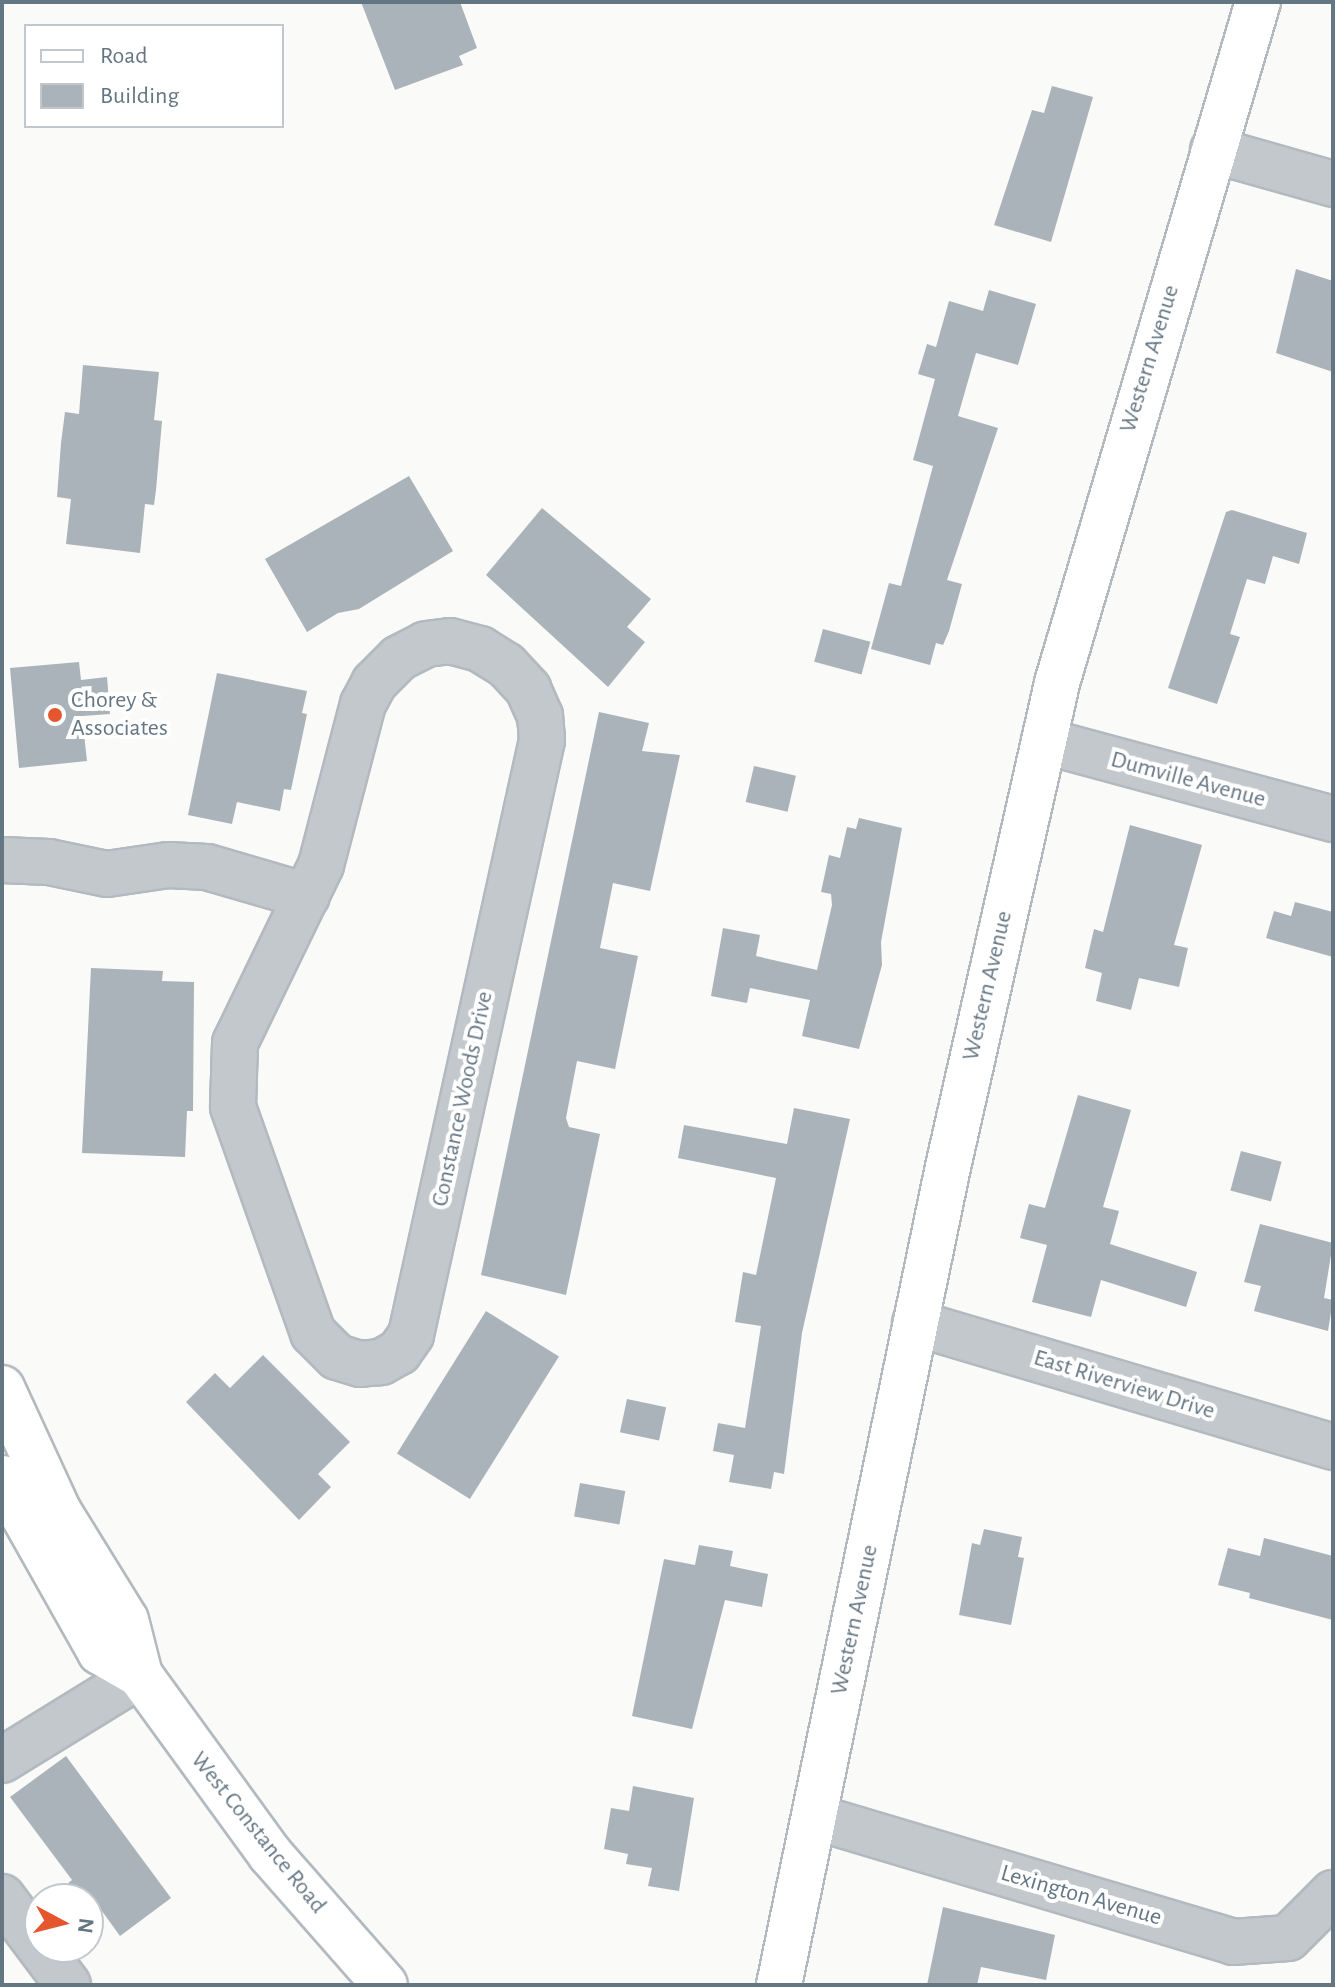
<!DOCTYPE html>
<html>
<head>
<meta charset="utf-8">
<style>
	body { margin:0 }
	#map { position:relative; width:1335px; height:1987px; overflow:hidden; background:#fafaf8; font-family:"Alegreya Sans",sans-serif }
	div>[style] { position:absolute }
	.building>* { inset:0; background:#aab3b9; transform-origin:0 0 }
	.roads { filter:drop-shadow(2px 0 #b3babf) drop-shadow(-2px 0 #b3babf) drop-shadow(0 2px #b3babf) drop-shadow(0 -2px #b3babf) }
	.street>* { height:44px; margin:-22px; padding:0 22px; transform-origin:22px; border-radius:22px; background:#c3c8cc }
	.secondary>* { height:44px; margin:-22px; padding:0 22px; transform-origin:22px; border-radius:22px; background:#fff }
	.primary>* { height:44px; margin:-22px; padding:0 22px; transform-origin:22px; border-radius:22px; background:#fff }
	.dots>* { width:22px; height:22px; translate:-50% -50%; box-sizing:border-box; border:4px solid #fff; border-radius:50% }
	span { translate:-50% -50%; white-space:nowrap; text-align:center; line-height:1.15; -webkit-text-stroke:8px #fff; paint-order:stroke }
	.street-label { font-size:24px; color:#657683 }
	.poi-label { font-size:24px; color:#657683 }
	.left { translate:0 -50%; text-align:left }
	.frame { position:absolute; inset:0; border:4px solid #657683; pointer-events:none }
	.legend { position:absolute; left:24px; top:24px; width:260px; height:104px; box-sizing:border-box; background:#fff; border:2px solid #c1c8cd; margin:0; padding:10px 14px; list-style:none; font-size:24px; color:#657683 }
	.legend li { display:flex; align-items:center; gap:16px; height:40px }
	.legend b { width:40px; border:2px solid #c1c8cd }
	.north { position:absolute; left:24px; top:1883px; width:80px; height:80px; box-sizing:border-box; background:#fff; border:2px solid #c1c8cd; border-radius:50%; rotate:97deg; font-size:22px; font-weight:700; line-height:32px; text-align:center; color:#657683 }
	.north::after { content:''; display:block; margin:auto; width:28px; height:36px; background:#e4572e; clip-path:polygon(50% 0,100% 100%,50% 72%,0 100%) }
</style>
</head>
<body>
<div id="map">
	<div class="building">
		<i style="clip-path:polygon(361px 2px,460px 2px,477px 48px,459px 56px,463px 65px,395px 90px)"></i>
		<i style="clip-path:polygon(1052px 86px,1093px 97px,1051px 242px,994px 225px,1032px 110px,1044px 113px)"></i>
		<i style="clip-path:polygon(1296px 269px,1333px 281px,1333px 372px,1276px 353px)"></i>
		<i style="clip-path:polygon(989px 290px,1036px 304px,1018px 365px,976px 353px,958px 416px,998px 428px,947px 580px,962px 584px,949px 631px,943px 645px,936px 643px,930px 665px,871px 649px,889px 583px,901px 586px,933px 466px,913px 460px,935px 379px,918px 374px,927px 344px,936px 347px,949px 301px,983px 311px)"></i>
		<i style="clip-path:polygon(83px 365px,159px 372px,154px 420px,162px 421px,156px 490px,154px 505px,145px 504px,140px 553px,66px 544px,71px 499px,57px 497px,61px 443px,65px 412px,79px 414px)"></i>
		<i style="clip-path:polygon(409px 476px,453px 551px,359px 609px,338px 613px,307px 632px,265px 559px)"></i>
		<i style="clip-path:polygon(542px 508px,651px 599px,627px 627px,645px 642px,608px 687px,486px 575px)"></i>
		<i style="clip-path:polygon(1232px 510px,1307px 533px,1299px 564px,1273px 556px,1265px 584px,1247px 579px,1230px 634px,1240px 637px,1217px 704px,1168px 688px,1226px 512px)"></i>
		<i style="left:823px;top:629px;width:49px;height:34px;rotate:15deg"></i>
		<i style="clip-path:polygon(79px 662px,81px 680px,107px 677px,110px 714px,82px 716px,87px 761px,19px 768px,10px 668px)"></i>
		<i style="clip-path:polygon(217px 673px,307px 691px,302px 713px,307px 714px,291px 790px,284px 789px,280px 811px,237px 802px,232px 824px,188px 815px)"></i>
		<i style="clip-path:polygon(599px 712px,649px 723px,642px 751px,680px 755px,650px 891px,613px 883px,600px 948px,638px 956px,615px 1069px,577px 1061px,566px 1118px,569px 1127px,600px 1134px,566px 1295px,481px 1275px)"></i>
		<i style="left:754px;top:766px;width:43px;height:37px;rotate:13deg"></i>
		<i style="clip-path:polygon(859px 818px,902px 828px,881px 942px,882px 965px,859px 1049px,802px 1036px,810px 1000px,750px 988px,747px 1003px,711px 996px,723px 928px,760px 935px,756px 956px,817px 970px,832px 905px,831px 894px,821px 892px,829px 855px,840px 858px,847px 827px,856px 829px)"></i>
		<i style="clip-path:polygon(1130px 825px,1202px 845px,1174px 945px,1188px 948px,1179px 987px,1139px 978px,1131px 1010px,1096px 1001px,1102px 973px,1085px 968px,1094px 929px,1103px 932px)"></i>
		<i style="clip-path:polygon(1295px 902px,1333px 912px,1333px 957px,1266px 938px,1274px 911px,1291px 916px)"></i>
		<i style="clip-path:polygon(91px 968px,163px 971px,162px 981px,194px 982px,193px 1111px,187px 1111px,185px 1157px,82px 1153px)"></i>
		<i style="clip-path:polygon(1078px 1095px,1131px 1110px,1103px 1207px,1119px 1211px,1110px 1244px,1197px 1272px,1186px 1307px,1101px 1280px,1091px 1317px,1032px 1302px,1047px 1245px,1020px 1238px,1029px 1204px,1045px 1208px)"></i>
		<i style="clip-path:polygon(794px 1108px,850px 1119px,802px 1333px,784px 1474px,774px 1472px,771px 1489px,729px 1482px,734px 1455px,713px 1451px,718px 1423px,745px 1428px,761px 1326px,735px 1322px,743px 1272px,756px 1275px,776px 1178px,678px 1158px,684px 1125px,787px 1144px)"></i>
		<i style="left:1241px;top:1151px;width:42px;height:41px;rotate:15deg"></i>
		<i style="clip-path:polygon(1260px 1224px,1333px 1243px,1324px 1298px,1333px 1300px,1328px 1331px,1254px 1311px,1261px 1286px,1244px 1282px)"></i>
		<i style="left:486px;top:1311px;width:86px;height:168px;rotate:32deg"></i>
		<i style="clip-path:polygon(263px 1355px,350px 1442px,318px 1474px,331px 1487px,299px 1520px,186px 1402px,215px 1373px,230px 1388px)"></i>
		<i style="left:627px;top:1399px;width:40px;height:34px;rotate:12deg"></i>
		<i style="left:580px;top:1483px;width:46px;height:34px;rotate:10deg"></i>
		<i style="clip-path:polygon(984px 1529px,1022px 1537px,1018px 1557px,1024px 1558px,1011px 1625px,959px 1615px,972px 1543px,980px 1545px)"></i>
		<i style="clip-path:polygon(1264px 1538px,1333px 1556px,1333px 1620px,1249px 1598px,1250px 1593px,1218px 1585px,1228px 1548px,1260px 1556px)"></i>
		<i style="clip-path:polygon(699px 1545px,733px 1551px,730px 1566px,768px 1574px,762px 1607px,725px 1600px,692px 1729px,632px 1716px,664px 1559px,695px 1565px)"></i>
		<i style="clip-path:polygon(66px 1756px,171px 1898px,120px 1936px,99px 1907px,89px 1914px,88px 1899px,78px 1899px,67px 1884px,72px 1880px,10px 1797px)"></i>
		<i style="clip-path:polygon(633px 1786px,694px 1798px,679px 1891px,648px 1886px,652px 1868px,626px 1864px,628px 1854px,604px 1849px,611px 1808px,629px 1811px)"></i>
		<i style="clip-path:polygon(943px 1907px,1055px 1935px,1046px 1980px,981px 1967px,977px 1985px,927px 1985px)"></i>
	</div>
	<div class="roads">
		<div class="street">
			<i style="left:1213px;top:150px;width:125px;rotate:15.8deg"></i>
			<i style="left:450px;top:641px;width:31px;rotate:15deg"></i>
			<i style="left:480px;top:649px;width:31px;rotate:32deg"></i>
			<i style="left:506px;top:665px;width:33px;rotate:47deg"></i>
			<i style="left:528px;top:689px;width:30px;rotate:66deg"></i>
			<i style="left:540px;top:716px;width:24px;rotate:85deg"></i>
			<i style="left:542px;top:740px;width:609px;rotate:102.42deg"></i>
			<i style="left:411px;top:1335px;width:21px;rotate:125deg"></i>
			<i style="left:399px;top:1352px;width:21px;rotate:151deg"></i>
			<i style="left:381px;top:1362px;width:21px;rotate:175deg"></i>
			<i style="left:360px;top:1364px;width:24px;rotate:-163deg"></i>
			<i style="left:337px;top:1357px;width:34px;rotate:-135deg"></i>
			<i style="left:313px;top:1333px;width:240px;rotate:-109.5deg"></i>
			<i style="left:233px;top:1107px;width:64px;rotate:-88.2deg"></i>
			<i style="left:235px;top:1043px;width:198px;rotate:-64.2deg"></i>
			<i style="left:321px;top:865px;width:166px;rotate:-75.4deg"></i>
			<i style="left:363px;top:704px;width:24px;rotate:-62deg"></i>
			<i style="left:374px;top:683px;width:35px;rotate:-45deg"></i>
			<i style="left:399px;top:658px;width:30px;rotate:-27deg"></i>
			<i style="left:426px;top:644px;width:24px;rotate:-7deg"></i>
			<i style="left:1044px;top:741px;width:299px;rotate:15.1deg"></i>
			<i style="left:2px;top:860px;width:47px;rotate:2.4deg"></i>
			<i style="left:49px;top:862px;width:59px;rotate:11.7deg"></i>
			<i style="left:107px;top:874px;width:62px;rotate:-8.4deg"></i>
			<i style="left:168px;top:865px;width:39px;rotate:3deg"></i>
			<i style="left:207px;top:867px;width:104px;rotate:16.2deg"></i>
			<i style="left:915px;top:1323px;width:436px;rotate:16.5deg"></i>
			<i style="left:2px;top:1760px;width:162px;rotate:-31.6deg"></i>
			<i style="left:815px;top:1817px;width:436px;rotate:16.6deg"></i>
			<i style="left:1233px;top:1942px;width:55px;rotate:-4.2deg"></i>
			<i style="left:1288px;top:1938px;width:64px;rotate:-45deg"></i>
			<i style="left:2px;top:1897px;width:110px;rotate:53.1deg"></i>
		</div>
		<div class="secondary">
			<i style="left:779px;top:1985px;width:835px;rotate:-78.33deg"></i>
			<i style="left:948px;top:1167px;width:496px;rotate:-77.3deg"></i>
			<i style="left:1057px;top:683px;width:710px;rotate:-73.56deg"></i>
		</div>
		<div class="primary">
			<i style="left:2px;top:1388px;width:134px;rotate:65.3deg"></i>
			<i style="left:58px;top:1510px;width:129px;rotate:58.3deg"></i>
			<i style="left:126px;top:1620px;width:57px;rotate:75.7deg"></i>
			<i style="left:140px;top:1675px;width:221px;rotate:54deg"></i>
			<i style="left:270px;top:1854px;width:174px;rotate:48.7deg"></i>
			<i style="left:2px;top:1478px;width:200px;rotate:60.6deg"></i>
			<i style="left:100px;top:1652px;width:46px;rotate:29.9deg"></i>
		</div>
	</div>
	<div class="dots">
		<i style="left:55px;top:715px;background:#e4572e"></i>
	</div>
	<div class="street-label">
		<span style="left:1150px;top:359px;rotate:-73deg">Western Avenue</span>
		<span style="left:1188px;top:780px;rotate:15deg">Dumville Avenue</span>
		<span style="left:988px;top:986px;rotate:-77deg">Western Avenue</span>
		<span style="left:463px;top:1099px;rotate:-78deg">Constance Woods Drive</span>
		<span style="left:1124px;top:1385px;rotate:17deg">East Riverview Drive</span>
		<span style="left:855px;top:1620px;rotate:-78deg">Western Avenue</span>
		<span style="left:258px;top:1833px;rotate:51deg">West Constance Road</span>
		<span style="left:1081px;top:1896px;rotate:16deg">Lexington Avenue</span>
	</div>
	<div class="poi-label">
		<span class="left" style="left:71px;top:715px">Chorey &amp;<br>Associates</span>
	</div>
	<div class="frame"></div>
	<ul class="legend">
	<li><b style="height:10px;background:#fff"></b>Road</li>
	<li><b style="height:22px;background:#aab3b9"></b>Building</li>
	</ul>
	<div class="north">N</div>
</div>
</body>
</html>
